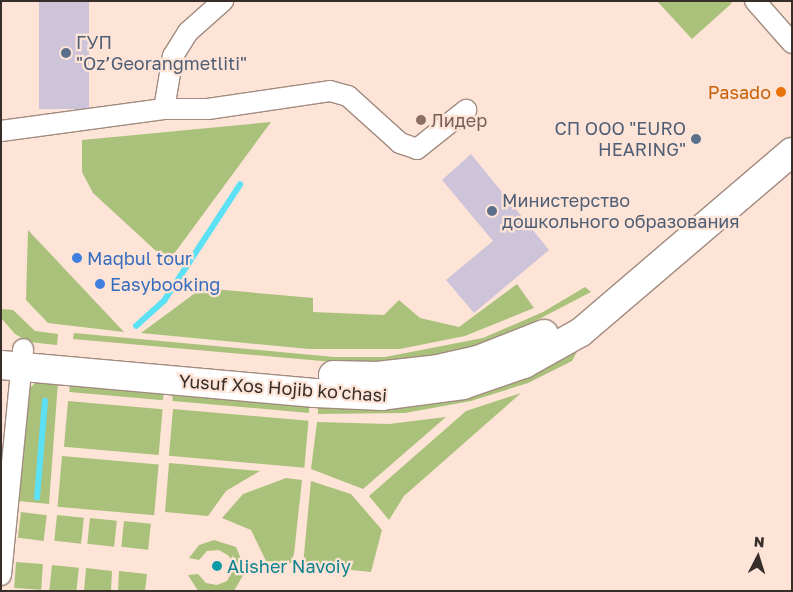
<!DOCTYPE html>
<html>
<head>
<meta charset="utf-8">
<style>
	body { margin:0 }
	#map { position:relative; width:793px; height:592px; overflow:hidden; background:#fee4d7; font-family:"Golos Text",sans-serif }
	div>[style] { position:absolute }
	.green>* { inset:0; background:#aac17c; transform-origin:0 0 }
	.stream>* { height:5.5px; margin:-2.75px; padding:0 2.75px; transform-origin:2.75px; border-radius:2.75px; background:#5ce0f4 }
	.building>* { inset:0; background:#cec4da; transform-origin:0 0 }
	.roads { filter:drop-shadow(1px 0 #a18b7f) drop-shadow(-1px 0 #a18b7f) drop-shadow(0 1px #a18b7f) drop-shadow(0 -1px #a18b7f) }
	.minor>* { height:20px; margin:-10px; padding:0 10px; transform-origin:10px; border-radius:10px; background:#fff }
	.secondary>* { height:28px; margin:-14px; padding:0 14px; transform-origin:14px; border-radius:14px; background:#fff }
	.dots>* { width:14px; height:14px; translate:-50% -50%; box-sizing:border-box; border:2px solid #fee4d7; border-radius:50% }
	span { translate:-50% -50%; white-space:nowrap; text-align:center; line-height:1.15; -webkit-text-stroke:4.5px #fee4d7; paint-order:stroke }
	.service-label { font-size:18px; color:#4e5e75 }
	.left { translate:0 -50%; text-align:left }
	.right { translate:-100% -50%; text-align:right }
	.food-label { font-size:18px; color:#c56008 }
	.education-label { font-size:18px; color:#785e54 }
	.shop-label { font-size:18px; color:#366cbe }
	.street-label { font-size:18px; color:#372e29 }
	.culture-label { font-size:18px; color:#0d838f }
	.frame { position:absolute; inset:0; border:2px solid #372e29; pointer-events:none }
	.north { position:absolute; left:733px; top:532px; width:50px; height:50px; -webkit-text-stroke:4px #fee4d7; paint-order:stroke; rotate:5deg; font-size:14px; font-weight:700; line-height:20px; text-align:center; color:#372e29 }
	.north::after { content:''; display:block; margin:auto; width:18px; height:22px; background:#372e29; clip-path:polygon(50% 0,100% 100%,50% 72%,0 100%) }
</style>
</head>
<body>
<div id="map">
	<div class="green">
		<i style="clip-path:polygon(657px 1px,730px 1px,732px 3px,692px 39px)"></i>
		<i style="clip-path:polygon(271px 122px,168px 262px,93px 193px,82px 172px,82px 140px)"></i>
		<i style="clip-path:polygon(28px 230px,124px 332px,48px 323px,26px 300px)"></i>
		<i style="clip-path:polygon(517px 284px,534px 308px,465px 336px,400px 349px,309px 349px,141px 333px,202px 288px,313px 298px,313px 312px,384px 315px,399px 300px,420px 318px,459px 327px)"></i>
		<i style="clip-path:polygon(585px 287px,591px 292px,516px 331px,452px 353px,384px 363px,333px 362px,73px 339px,74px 333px,334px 357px,385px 357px,483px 338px,543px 312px)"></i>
		<i style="clip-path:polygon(1px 309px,13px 310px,35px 331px,58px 334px,57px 345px,29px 342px,15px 334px,1px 318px)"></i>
		<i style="clip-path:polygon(577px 352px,572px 361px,528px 383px,471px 401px,405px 413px,318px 414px,318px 407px,377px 408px,434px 402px,548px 365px)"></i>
		<i style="clip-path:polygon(37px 381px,58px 382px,49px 504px,18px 501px,28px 390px)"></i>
		<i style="left:70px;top:384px;width:94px;height:8px;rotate:5deg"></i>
		<i style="left:173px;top:393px;width:137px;height:8px;rotate:5deg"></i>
		<i style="clip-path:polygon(521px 393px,404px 496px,389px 520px,369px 496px,466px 411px)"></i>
		<i style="left:68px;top:401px;width:95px;height:46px;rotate:5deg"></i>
		<i style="left:173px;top:409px;width:136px;height:47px;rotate:5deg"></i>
		<i style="clip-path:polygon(446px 417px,363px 489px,311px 469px,317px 422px,389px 424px)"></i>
		<i style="left:62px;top:456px;width:97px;height:51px;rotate:5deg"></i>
		<i style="clip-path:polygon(169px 463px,260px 471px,226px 491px,208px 516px,165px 512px)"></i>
		<i style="clip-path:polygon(286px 478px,302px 480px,293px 563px,266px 561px,251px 530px,222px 518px,243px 494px)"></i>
		<i style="clip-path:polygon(311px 481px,351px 494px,382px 530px,371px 572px,303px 565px)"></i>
		<i style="left:21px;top:512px;width:26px;height:26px;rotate:7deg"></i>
		<i style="left:57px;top:515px;width:27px;height:26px;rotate:6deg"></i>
		<i style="left:90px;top:518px;width:27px;height:26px;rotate:6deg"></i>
		<i style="left:124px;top:521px;width:27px;height:26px;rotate:6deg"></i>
		<i style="clip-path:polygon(214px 540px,236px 547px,245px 568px,233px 567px,229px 556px,219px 550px,207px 551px,199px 560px,189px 558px,199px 545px)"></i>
		<i style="left:16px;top:562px;width:27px;height:26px;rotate:4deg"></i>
		<i style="left:52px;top:565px;width:27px;height:26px;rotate:6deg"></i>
		<i style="clip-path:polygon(86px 568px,112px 571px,111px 591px,84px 591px)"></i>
		<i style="clip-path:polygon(233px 570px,245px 572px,234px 591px,198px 591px,188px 575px,198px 574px,206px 583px,217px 585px,227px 581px)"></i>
		<i style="clip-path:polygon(119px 571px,147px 574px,145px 591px,118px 591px)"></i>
	</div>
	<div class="stream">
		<i style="left:136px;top:326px;width:38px;rotate:-42deg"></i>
		<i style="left:164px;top:301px;width:139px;rotate:-56.8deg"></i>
		<i style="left:37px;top:498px;width:97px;rotate:-85.3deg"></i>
	</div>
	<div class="building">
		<i style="left:39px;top:1px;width:50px;height:108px"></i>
		<i style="clip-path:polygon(471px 154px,549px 250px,474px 313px,446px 280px,493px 241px,442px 180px)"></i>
	</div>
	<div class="roads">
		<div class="minor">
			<i style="left:755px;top:1px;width:56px;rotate:48.6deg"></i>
			<i style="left:164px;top:109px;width:44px"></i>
			<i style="left:208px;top:109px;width:123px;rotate:-8.4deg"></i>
			<i style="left:330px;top:91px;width:19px;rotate:16deg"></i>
			<i style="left:348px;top:96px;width:70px;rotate:42.1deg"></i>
			<i style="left:400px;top:143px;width:18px;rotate:19deg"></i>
			<i style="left:417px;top:149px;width:63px;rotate:-38.5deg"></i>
			<i style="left:1px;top:131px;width:164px;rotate:-7.7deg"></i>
			<i style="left:164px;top:109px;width:54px;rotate:-80.4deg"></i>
			<i style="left:173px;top:56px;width:28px;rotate:-58deg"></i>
			<i style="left:188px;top:32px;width:47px;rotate:-41.5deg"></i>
			<i style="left:1px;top:575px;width:227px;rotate:-84.4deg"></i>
		</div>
		<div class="secondary">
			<i style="left:1px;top:365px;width:315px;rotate:5.1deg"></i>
			<i style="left:315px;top:393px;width:67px;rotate:2.6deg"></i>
			<i style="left:382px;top:396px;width:82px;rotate:-7.7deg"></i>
			<i style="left:463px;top:385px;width:65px;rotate:-19deg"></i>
			<i style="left:524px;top:364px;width:65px;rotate:-29.3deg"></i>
			<i style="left:581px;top:332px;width:277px;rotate:-40.5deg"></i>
			<i style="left:333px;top:375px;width:44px;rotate:1.3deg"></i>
			<i style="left:377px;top:376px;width:61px;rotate:-6.5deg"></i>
			<i style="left:438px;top:369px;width:41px;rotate:-12.7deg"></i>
			<i style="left:478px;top:360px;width:71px;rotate:-21.5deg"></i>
		</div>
	</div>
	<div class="dots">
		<i style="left:66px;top:53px;background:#5c6f8a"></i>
		<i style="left:781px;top:92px;background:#e8710a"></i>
		<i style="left:421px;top:120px;background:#8d6e63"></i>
		<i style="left:696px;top:139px;background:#5c6f8a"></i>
		<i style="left:492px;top:211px;background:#5c6f8a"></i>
		<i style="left:77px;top:258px;background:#3f7fe0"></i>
		<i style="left:100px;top:284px;background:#3f7fe0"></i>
		<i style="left:217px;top:566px;background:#0f9aa8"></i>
	</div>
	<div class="service-label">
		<span class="left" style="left:76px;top:53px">ГУП<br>"Oz’Georangmetliti"</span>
		<span class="right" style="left:686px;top:139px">СП ООО "EURO<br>HEARING"</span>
		<span class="left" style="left:502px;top:211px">Министерство<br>дошкольного образования</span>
	</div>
	<div class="food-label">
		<span class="right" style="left:771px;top:92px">Pasado</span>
	</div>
	<div class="education-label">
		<span class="left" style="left:431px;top:120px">Лидер</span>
	</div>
	<div class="shop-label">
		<span class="left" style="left:87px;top:258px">Maqbul tour</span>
		<span class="left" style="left:110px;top:284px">Easybooking</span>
	</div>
	<div class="street-label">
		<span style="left:283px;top:388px;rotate:4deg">Yusuf Xos Hojib ko'chasi</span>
	</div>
	<div class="culture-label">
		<span class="left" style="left:227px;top:566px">Alisher Navoiy</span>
	</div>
	<div class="frame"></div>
	<div class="north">N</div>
</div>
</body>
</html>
